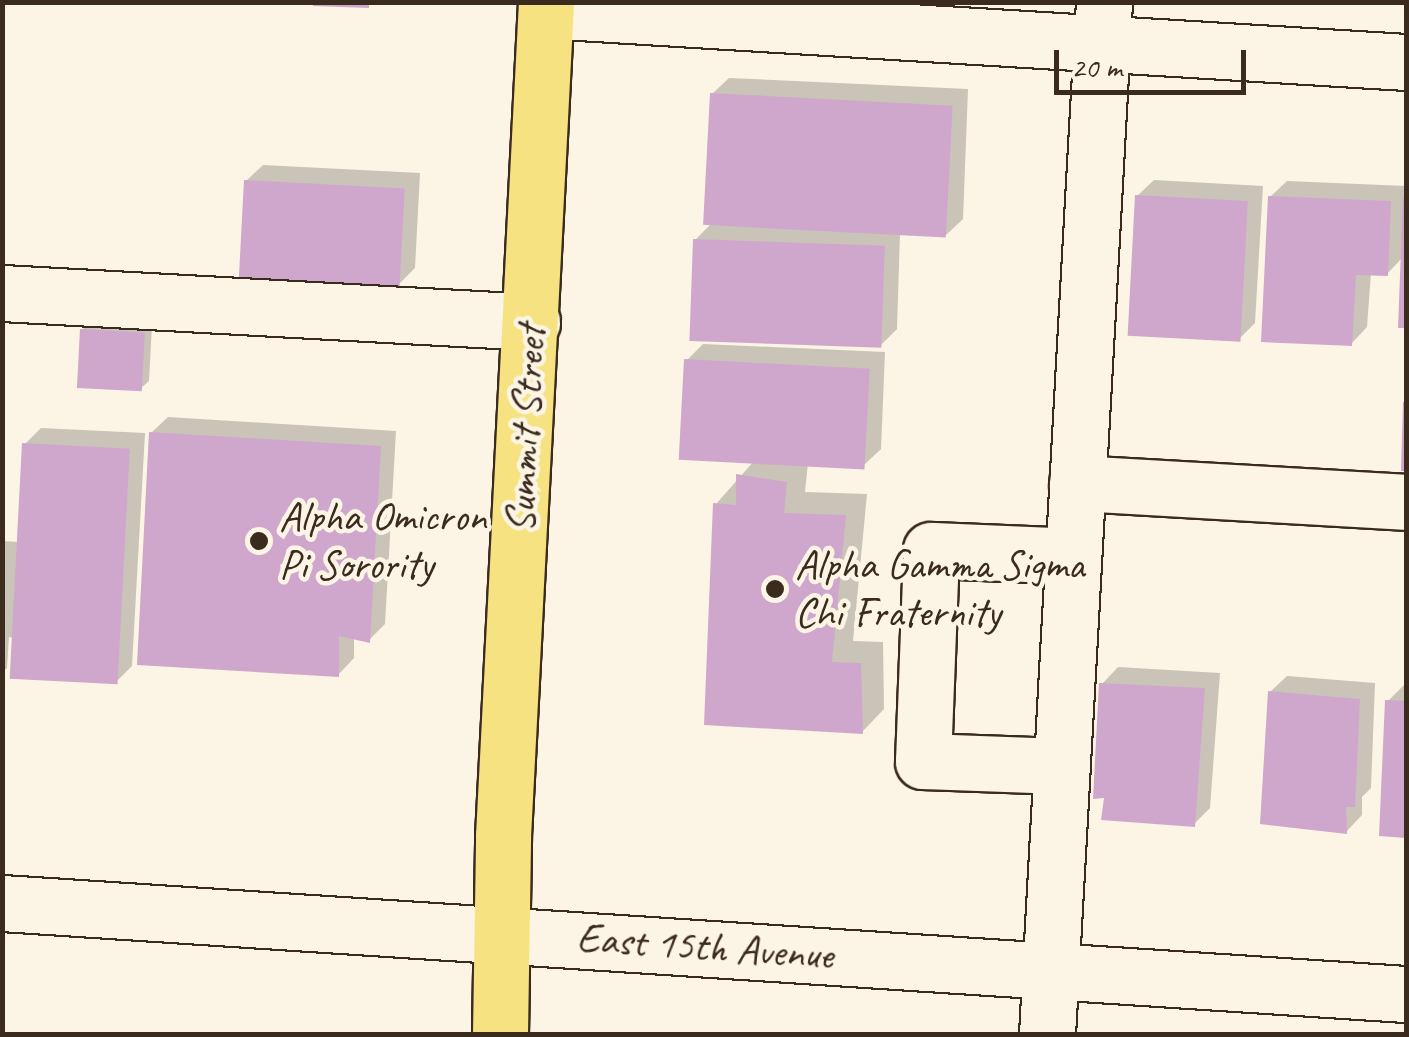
<!DOCTYPE html>
<html>
<head>
<meta charset="utf-8">
<style>
	body { margin:0 }
	#map { position:relative; width:1409px; height:1037px; overflow:hidden; background:#fcf5e5; font-family:Caveat,sans-serif }
	div>[style] { position:absolute }
	.shadow>* { inset:0; background:#0003 }
	.building>* { inset:0; background:#cfa7cd; transform-origin:0 0 }
	.roads { filter:drop-shadow(2px 0 #3b2a1e) drop-shadow(-2px 0 #3b2a1e) drop-shadow(0 2px #3b2a1e) drop-shadow(0 -2px #3b2a1e) }
	.minor>* { height:55px; margin:-27.5px; padding:0 27.5px; transform-origin:27.5px; border-radius:27.5px; background:#fcf5e5 }
	.major>* { height:55px; margin:-27.5px; padding:0 27.5px; transform-origin:27.5px; border-radius:27.5px; background:#f7e281 }
	.dots>* { width:28px; height:28px; translate:-50% -50%; box-sizing:border-box; border:5px solid #fcf5e5; border-radius:50% }
	span { translate:-50% -50%; white-space:nowrap; text-align:center; line-height:1.15; -webkit-text-stroke:9px #fcf5e5; paint-order:stroke }
	.street-label { font-size:42px; color:#3b2a1e }
	.poi-label { font-size:42px; color:#3b2a1e }
	.left { translate:0 -50%; text-align:left }
	.frame { position:absolute; inset:0; border:5px solid #3b2a1e; pointer-events:none }
	.scale { position:absolute; left:1054px; top:50px; width:192px; height:45px; box-sizing:border-box; border:5px solid #3b2a1e; border-top:0; padding-left:12px; font-size:30px; line-height:35px; white-space:nowrap; color:#3b2a1e; -webkit-text-stroke:8px #fcf5e5; paint-order:stroke }
</style>
</head>
<body>
<div id="map">
	<div class="shadow">
		<i style="clip-path:polygon(729px 78px,968px 89px,963px 219px,946px 235px,900px 233px,897px 329px,881px 345px,695px 240px,712px 223px,712px 94px)"></i>
		<i style="clip-path:polygon(263px 165px,420px 173px,415px 268px,398px 285px,246px 181px)"></i>
		<i style="clip-path:polygon(1154px 180px,1263px 186px,1255px 323px,1239px 339px,1137px 196px)"></i>
		<i style="clip-path:polygon(1287px 181px,1406px 186px,1406px 326px,1400px 326px,1403px 257px,1387px 274px,1371px 273px,1367px 327px,1351px 344px,1270px 197px)"></i>
		<i style="clip-path:polygon(90px 322px,152px 325px,149px 381px,140px 389px,82px 330px)"></i>
		<i style="clip-path:polygon(703px 344px,885px 352px,881px 449px,864px 465px,808px 463px,805px 492px,867px 494px,853px 641px,883px 642px,884px 709px,862px 732px,716px 504px,754px 461px,687px 360px)"></i>
		<i style="clip-path:polygon(168px 417px,396px 431px,385px 624px,369px 640px,354px 637px,354px 658px,338px 675px,151px 433px)"></i>
		<i style="clip-path:polygon(41px 428px,145px 433px,132px 666px,116px 682px,14px 638px,9px 637px,7px 668px,2px 673px,2px 541px,19px 542px,25px 444px)"></i>
		<i style="clip-path:polygon(1118px 667px,1220px 673px,1210px 808px,1194px 824px,1107px 795px,1102px 684px)"></i>
		<i style="clip-path:polygon(1287px 676px,1375px 683px,1371px 788px,1362px 797px,1362px 815px,1346px 832px,1270px 692px)"></i>
		<i style="clip-path:polygon(1404px 685px,1406px 835px,1382px 834px,1388px 701px)"></i>
	</div>
	<div class="building">
		<i style="clip-path:polygon(313px 2px,369px 2px,369px 8px,313px 6px)"></i>
		<i style="left:710px;top:93px;width:243px;height:132px;rotate:3deg"></i>
		<i style="left:244px;top:180px;width:161px;height:99px;rotate:3deg"></i>
		<i style="left:1135px;top:195px;width:113px;height:141px;rotate:3deg"></i>
		<i style="clip-path:polygon(1268px 196px,1391px 201px,1388px 276px,1356px 275px,1352px 346px,1261px 342px)"></i>
		<i style="clip-path:polygon(1403px 197px,1406px 197px,1406px 328px,1398px 328px)"></i>
		<i style="left:693px;top:239px;width:192px;height:102px;rotate:2deg"></i>
		<i style="left:80px;top:329px;width:65px;height:59px;rotate:3deg"></i>
		<i style="left:684px;top:359px;width:186px;height:101px;rotate:3deg"></i>
		<i style="clip-path:polygon(1403px 402px,1406px 402px,1406px 471px,1401px 471px)"></i>
		<i style="clip-path:polygon(149px 432px,381px 446px,370px 643px,339px 636px,339px 677px,137px 665px)"></i>
		<i style="left:22px;top:443px;width:108px;height:236px;rotate:3deg"></i>
		<i style="clip-path:polygon(736px 474px,787px 482px,784px 513px,846px 515px,832px 662px,861px 663px,863px 734px,704px 725px,713px 503px,736px 505px)"></i>
		<i style="clip-path:polygon(1099px 683px,1205px 688px,1195px 827px,1101px 820px,1104px 798px,1093px 799px)"></i>
		<i style="clip-path:polygon(1268px 691px,1360px 699px,1355px 807px,1346px 807px,1347px 834px,1260px 824px)"></i>
		<i style="clip-path:polygon(1385px 700px,1406px 701px,1406px 838px,1379px 836px)"></i>
	</div>
	<div class="roads">
		<div class="minor">
			<i style="left:546px;top:10px;width:862px;rotate:3.46deg"></i>
			<i style="left:2px;top:293px;width:531px;rotate:3.13deg"></i>
			<i style="left:1077px;top:483px;width:330px;rotate:3.3deg"></i>
			<i style="left:1061px;top:766px;width:138px;rotate:-177.9deg"></i>
			<i style="left:923px;top:761px;width:211px;rotate:-87.8deg"></i>
			<i style="left:931px;top:550px;width:142px;rotate:2.4deg"></i>
			<i style="left:2px;top:903px;width:1407px;rotate:3.71deg"></i>
			<i style="left:1047px;top:1034px;width:1034px;rotate:-86.84deg"></i>
		</div>
		<div class="major">
			<i style="left:500px;top:1034px;width:198px;rotate:-89.1deg"></i>
			<i style="left:503px;top:836px;width:835px;rotate:-87.05deg"></i>
		</div>
	</div>
	<div class="dots">
		<i style="left:259px;top:541px;background:#3b2a1e"></i>
		<i style="left:775px;top:589px;background:#3b2a1e"></i>
	</div>
	<div class="street-label">
		<span style="left:526px;top:429px;rotate:-87deg">Summit Street</span>
		<span style="left:705px;top:947px;rotate:4deg">East 15th Avenue</span>
	</div>
	<div class="poi-label">
		<span class="left" style="left:279px;top:541px">Alpha Omicron<br>Pi Sorority</span>
		<span class="left" style="left:795px;top:589px">Alpha Gamma Sigma<br>Chi Fraternity</span>
	</div>
	<div class="frame"></div>
	<div class="scale">20 m</div>
</div>
</body>
</html>
